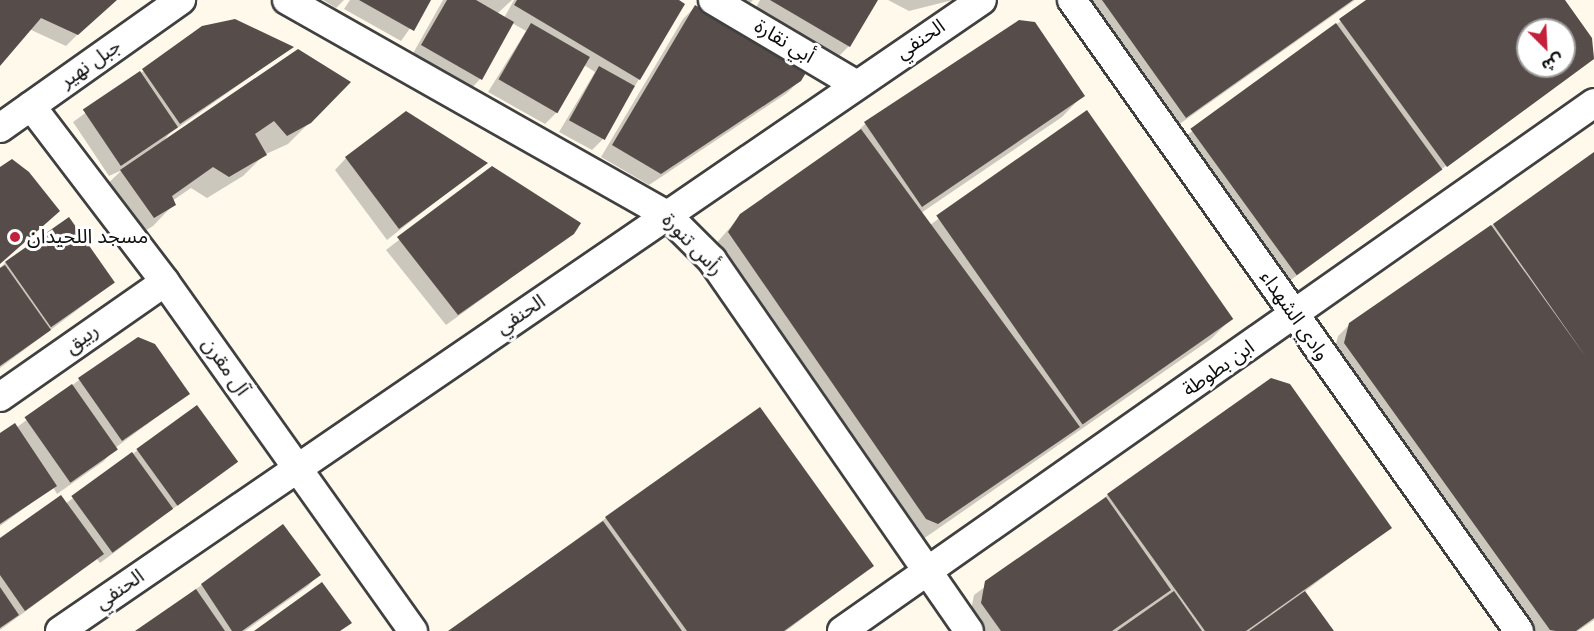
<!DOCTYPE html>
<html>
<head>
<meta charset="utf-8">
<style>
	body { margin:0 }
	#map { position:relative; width:1594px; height:631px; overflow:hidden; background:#fff9ec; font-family:Spectral,"Noto Sans Arabic",serif }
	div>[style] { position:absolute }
	.shadow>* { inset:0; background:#0003 }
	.building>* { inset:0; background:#564c49; transform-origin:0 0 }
	.roads { filter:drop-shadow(2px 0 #404040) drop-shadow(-2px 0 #404040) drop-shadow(0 2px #404040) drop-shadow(0 -2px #404040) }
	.minor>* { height:28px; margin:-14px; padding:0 14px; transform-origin:14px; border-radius:14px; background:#fff }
	.dots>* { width:16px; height:16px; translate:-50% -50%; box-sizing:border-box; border:3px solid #fff; border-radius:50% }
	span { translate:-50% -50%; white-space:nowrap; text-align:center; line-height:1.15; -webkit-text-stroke:6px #fff; paint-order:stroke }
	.street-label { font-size:20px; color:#0d0d0d }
	.poi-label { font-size:20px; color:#0d0d0d }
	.left { translate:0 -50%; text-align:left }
	.north { position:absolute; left:1516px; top:18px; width:60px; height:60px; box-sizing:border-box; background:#fff; border:2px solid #9e9e9e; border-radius:50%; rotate:156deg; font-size:16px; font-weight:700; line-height:24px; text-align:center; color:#0d0d0d }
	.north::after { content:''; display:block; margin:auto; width:21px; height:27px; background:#c2203b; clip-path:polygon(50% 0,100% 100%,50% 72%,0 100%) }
</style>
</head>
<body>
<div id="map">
	<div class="shadow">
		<i style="clip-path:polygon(0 0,112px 0,66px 46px,29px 29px,0 64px)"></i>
		<i style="clip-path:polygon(323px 0,344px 0,336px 8px)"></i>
		<i style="clip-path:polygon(350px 0,430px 0,401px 41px,344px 9px)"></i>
		<i style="clip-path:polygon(512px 0,497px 14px,504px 18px,514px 0,676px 0,683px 5px,604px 138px,592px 150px,559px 132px,595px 72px,584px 65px,557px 112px,545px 124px,488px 92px,526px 31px,512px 23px,480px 79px,469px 91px,411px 57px,443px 0)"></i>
		<i style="clip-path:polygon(737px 0,753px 0,747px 6px)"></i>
		<i style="clip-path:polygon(760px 0,876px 0,849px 46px,838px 57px,755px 9px)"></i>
		<i style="clip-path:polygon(888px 0,953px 0,909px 11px)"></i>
		<i style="clip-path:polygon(1083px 0,1355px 0,1174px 128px)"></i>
		<i style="clip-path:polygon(evenodd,1369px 0,1563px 0,1590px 39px,1594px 57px,1284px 285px,1179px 141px,1369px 0,1528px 30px,1564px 30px,1564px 66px,1528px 66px,1528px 30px)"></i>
		<i style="clip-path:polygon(695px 7px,799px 81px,787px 93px,649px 185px,601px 157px,683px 19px)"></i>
		<i style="clip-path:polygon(203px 28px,291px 48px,169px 134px,163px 142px,349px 83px,288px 144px,264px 155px,243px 176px,207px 198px,191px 188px,172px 201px,174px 204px,153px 226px,132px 239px,99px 192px,122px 170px,109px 176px,73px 122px)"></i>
		<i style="clip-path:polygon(1083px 95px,1062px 117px,921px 213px,930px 225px,1086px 112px,1232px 318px,1211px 339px,916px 544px,707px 254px,741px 215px,850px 139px,865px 124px)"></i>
		<i style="clip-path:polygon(1594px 154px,1594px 620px,1578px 631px,1531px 631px,1333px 355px,1338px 336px,1350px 324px)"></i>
		<i style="clip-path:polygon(346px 158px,485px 163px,387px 240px,335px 170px)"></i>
		<i style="clip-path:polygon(492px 168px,573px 233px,446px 325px,386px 250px)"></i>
		<i style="clip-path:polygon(6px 262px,113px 283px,0 368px,0 268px)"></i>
		<i style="clip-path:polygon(79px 380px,188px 394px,115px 448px,104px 461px,57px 494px,53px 487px,0 526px,0 435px,16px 428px)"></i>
		<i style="clip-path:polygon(196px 407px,236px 462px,100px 563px,97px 559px,0 630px,0 540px,65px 504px)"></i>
		<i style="clip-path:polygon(1108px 495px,1390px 527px,1304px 592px,1332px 631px,982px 631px,970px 615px,974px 595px)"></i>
		<i style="clip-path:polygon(606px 518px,872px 566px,786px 631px,451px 631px)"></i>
		<i style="clip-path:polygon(283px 526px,319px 574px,308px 586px,245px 631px,138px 631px)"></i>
	</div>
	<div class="building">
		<i style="clip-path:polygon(0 0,117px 0,78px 35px,41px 18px,0 66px)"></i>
		<i style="clip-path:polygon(359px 0,431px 0,414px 31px)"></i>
		<i style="clip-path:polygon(447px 0,476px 0,514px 22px,482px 80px,421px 45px)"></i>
		<i style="clip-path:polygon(517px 0,679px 0,685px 4px,640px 80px,514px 5px)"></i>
		<i style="clip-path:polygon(770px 0,878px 0,850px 47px)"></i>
		<i style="clip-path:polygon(1102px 0,1353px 0,1186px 118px)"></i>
		<i style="clip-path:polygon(evenodd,1366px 0,1565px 0,1592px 38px,1594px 59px,1447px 167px,1339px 19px,1366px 0,1528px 30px,1564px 30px,1564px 66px,1528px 66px,1528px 30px)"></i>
		<i style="clip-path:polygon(695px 5px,807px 71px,801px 81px,661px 174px,612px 145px)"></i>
		<i style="clip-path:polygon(235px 19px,294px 47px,180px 124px,142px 69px,202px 26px)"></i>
		<i style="clip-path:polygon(1019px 20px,1035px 22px,1085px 96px,922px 207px,864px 122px)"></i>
		<i style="left:531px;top:23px;width:68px;height:65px;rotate:30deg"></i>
		<i style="left:1336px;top:23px;width:181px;height:180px;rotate:54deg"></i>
		<i style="clip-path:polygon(298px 49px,351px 82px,311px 123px,287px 136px,274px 121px,255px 134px,267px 155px,229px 177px,213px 167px,172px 196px,176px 205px,154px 218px,120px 170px)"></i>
		<i style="left:599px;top:66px;width:41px;height:62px;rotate:29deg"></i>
		<i style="left:140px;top:71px;width:68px;height:69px;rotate:56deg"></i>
		<i style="left:1087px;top:110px;width:255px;height:184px;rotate:55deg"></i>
		<i style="clip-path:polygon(406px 111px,488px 163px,399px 229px,345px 157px)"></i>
		<i style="clip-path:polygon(861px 129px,1080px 427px,938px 524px,926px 519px,728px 232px,740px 214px)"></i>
		<i style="clip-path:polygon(1594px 152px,1594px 618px,1576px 631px,1556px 631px,1550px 630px,1344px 343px,1349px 323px,1491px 225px,1586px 357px,1493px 224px)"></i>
		<i style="clip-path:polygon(12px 159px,29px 172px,60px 211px,0 264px,0 167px)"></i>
		<i style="clip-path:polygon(492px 166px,581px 223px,574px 234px,458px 315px,397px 237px)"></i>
		<i style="left:69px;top:217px;width:80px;height:78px;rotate:55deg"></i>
		<i style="clip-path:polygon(5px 265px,51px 330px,0 366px,0 268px)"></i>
		<i style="clip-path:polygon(138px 337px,155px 344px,190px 394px,122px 441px,78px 378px)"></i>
		<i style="clip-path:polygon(1271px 378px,1290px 384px,1392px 528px,1246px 631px,1205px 631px,1107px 494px)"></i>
		<i style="left:72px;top:384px;width:80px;height:58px;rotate:55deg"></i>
		<i style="left:197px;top:405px;width:70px;height:75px;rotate:54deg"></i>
		<i style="clip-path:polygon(760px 407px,874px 566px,784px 631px,687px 631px,605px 517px)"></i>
		<i style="clip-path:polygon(15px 423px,57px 486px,0 524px,0 433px)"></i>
		<i style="left:132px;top:452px;width:70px;height:75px;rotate:54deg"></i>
		<i style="clip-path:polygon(61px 495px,104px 554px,25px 611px,0 575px,0 538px)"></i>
		<i style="clip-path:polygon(1106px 497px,1171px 590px,1112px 631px,1001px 631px,981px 603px,985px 581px)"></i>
		<i style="clip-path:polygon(603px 521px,682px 631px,448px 631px)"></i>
		<i style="clip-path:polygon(283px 524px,321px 575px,242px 631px,232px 631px,201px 584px)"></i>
		<i style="clip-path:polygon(322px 582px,352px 623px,340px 631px,254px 631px)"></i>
		<i style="clip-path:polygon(0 587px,19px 615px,0 628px)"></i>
		<i style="clip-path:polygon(196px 589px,225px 631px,135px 631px)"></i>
		<i style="clip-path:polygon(1174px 591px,1202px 631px,1117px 631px)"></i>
		<i style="clip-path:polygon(1305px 591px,1334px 631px,1249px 631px)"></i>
	</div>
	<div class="roads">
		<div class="minor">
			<i style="left:287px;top:0;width:437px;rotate:29.5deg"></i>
			<i style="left:667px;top:215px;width:64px;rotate:45deg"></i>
			<i style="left:712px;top:260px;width:451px;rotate:55.3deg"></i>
			<i style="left:713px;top:0;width:165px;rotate:30.6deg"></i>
			<i style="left:1072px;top:0;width:773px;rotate:54.69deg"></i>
			<i style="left:31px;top:106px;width:221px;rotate:52.7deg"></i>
			<i style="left:165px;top:282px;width:428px;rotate:54.6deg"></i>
			<i style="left:0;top:128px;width:222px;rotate:-35.3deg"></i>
			<i style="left:0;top:397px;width:201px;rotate:-34.9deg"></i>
			<i style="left:60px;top:631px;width:1117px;rotate:-34.39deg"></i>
			<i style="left:842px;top:631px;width:919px;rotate:-35.07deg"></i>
		</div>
	</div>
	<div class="dots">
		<i style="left:15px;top:237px;background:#c2203b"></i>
	</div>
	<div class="street-label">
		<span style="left:921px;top:40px;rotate:-34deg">الحنفي</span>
		<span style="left:784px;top:42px;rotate:31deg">أبي نقارة</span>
		<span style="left:91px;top:64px;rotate:-35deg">جبل نهير</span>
		<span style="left:692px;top:245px;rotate:46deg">رأس تنورة</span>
		<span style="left:521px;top:315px;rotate:-34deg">الحنفي</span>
		<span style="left:1294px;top:316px;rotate:55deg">وادي الشهداء</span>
		<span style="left:82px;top:339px;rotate:-35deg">ربيق</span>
		<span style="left:225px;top:367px;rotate:55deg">آل مقرن</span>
		<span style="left:1219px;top:369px;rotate:-35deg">ابن بطوطة</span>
		<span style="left:120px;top:590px;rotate:-35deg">الحنفي</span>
	</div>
	<div class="poi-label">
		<span class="left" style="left:27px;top:237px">مسجد اللحيدان</span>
	</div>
	<div class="north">ش</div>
</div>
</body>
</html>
